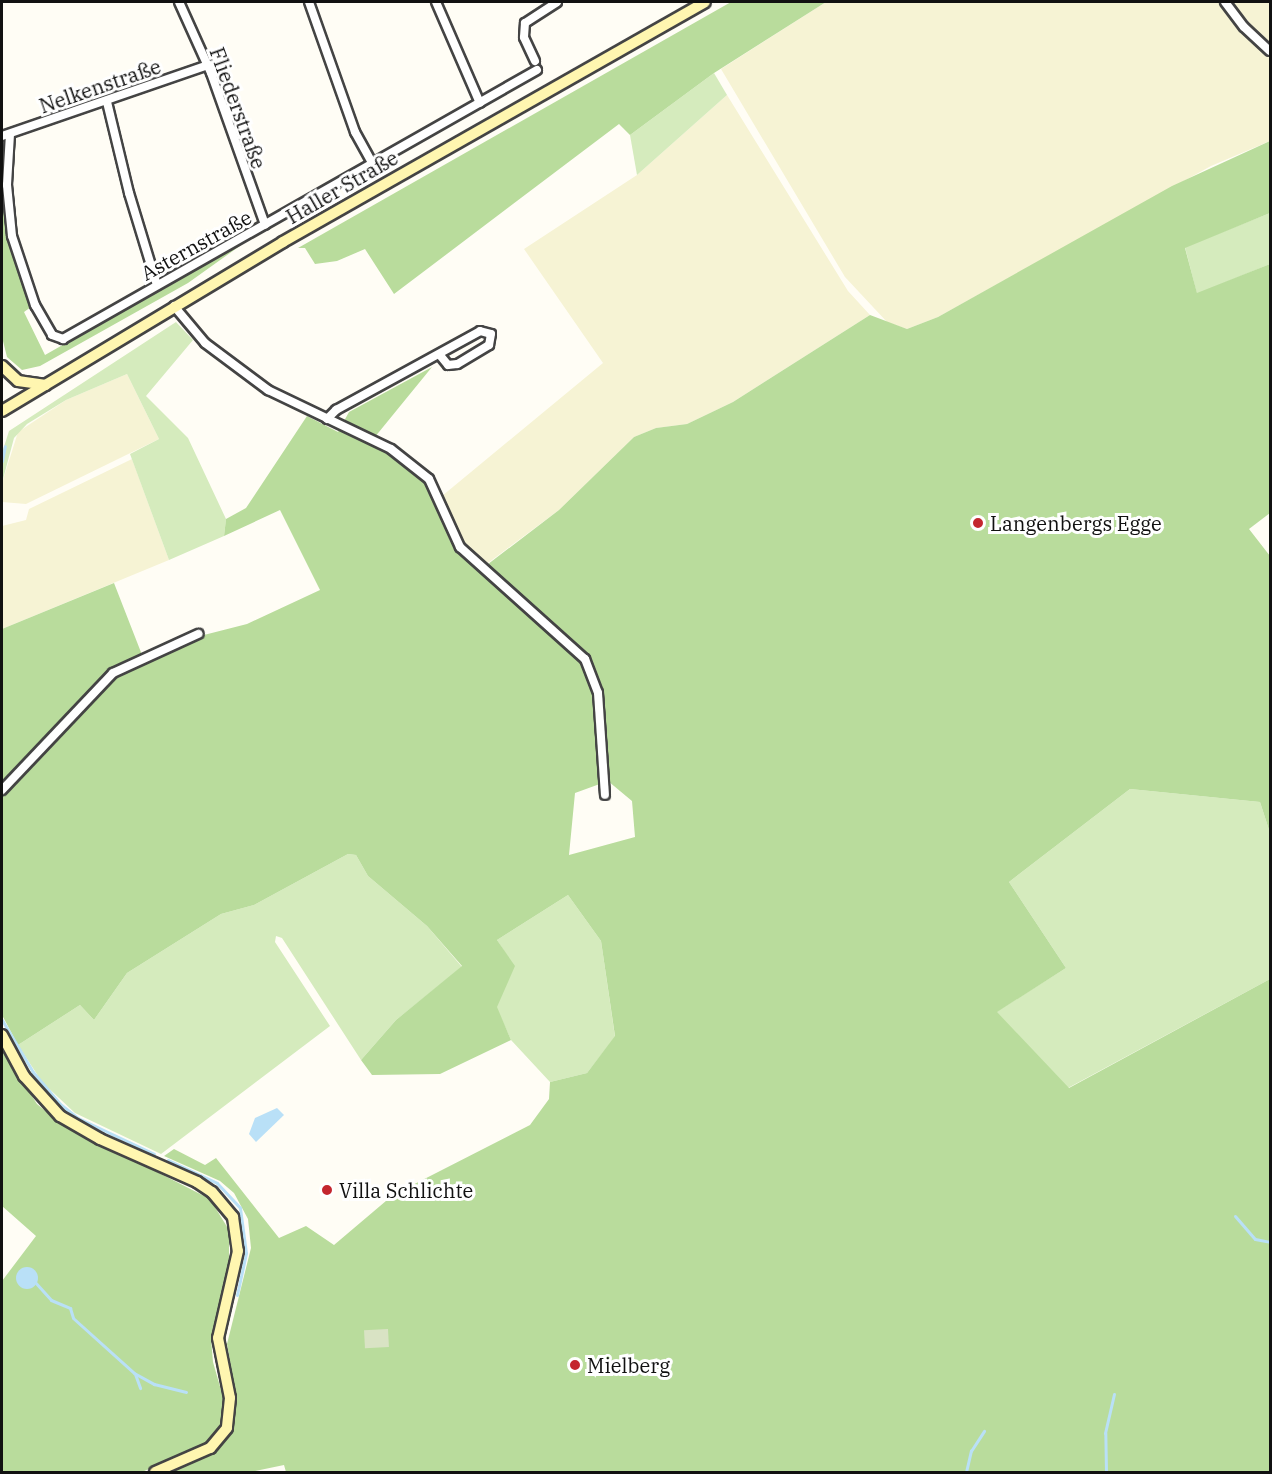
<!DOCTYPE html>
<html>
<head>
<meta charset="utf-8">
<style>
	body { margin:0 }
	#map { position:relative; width:1272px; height:1474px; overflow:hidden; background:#fffdf5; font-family:"IBM Plex Serif",serif }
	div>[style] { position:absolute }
	.farmland>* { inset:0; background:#f6f3d4 }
	.green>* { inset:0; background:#d5ebbd }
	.forest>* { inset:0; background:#b9dc9c }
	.cemetery>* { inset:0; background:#d9e3c4; transform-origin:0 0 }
	.water>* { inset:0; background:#b9e0f7 }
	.round { border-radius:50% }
	.stream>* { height:3px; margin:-1.5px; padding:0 1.5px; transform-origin:1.5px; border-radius:1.5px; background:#b9e0f7 }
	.roads { filter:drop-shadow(2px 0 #444) drop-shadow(-2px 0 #444) drop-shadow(0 2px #444) drop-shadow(0 -2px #444) }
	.minor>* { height:8px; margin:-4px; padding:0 4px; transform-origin:4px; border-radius:4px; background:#fff }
	.secondary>* { height:10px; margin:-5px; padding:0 5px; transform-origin:5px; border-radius:5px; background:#fff6b0 }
	.dots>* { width:16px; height:16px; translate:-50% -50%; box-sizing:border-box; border:3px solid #fff; border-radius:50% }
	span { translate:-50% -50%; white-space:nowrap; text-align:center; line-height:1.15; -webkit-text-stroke:6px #fff; paint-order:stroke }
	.street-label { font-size:20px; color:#111 }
	.poi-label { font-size:20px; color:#111 }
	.left { translate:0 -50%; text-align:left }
	.frame { position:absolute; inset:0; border:3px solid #111; pointer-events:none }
</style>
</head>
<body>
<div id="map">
	<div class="farmland">
		<i style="clip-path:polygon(826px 2px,1221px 2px,1242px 31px,1270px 57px,1270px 141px,1211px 166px,938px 317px,907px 329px,887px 322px,845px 277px,721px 69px)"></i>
		<i style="clip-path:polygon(1232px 2px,1270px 2px,1270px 43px,1254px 28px)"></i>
		<i style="clip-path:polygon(727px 95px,848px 291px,870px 315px,733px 402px,687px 424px,656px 428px,634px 437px,559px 510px,484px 566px,464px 548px,453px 530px,442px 496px,603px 363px,524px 249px,637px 175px)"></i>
		<i style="clip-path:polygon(127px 374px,159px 439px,26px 504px,2px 502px,2px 483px,18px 432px,66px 400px)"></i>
		<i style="clip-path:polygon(132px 459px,169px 560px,2px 629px,2px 526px,26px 520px,29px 509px)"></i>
	</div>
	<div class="green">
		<i style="clip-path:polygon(714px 73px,727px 95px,637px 175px,630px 135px)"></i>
		<i style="clip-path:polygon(1270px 213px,1270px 264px,1197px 294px,1185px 247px)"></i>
		<i style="clip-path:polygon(176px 322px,193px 340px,146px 396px,188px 438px,226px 519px,224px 536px,169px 560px,130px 454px,159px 439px,127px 374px,66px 400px,27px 424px,14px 438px,2px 483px,2px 453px,9px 431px)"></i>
		<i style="clip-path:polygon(1130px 789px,1260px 802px,1270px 833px,1270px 979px,1068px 1088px,996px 1012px,1066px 968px,1009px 882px)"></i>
		<i style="clip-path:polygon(348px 854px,356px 855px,368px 876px,427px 926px,462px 967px,396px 1020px,361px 1060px,282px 938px,276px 936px,275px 942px,330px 1026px,161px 1154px,75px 1113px,42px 1082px,18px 1045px,80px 1005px,94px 1020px,127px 973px,221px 914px,254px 905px)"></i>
		<i style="clip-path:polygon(568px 895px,601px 941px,615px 1037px,587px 1073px,550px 1082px,511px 1040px,496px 1007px,514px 966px,497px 940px)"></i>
	</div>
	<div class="forest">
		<i style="clip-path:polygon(731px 2px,826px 2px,714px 73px,630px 135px,619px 124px,394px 294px,365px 249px,337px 261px,315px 264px,305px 248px,298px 248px)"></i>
		<i style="clip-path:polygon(evenodd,1270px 141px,1270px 213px,1185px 248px,1197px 293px,1270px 264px,1270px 513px,1249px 529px,1270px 556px,1270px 833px,1260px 802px,1130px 789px,1009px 882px,1066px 968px,997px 1012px,1069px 1088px,1270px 979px,1270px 1472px,286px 1472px,284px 1465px,251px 1472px,168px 1472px,217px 1449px,234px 1424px,235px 1391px,227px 1344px,251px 1248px,248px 1219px,234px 1193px,220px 1181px,164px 1156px,174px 1149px,205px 1165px,216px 1158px,279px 1238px,306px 1226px,334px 1245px,393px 1195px,530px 1125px,549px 1099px,550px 1082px,587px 1073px,615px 1036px,601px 941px,568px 895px,497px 940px,515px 966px,497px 1007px,511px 1040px,440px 1074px,372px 1075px,361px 1060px,396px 1020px,462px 966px,427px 926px,368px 876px,356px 855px,348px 854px,254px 905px,221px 914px,127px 973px,94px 1020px,80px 1005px,18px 1045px,2px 1015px,2px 629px,114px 583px,144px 660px,200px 636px,247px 624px,320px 590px,280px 510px,224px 536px,226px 519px,246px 508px,307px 416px,338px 432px,349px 412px,432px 367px,370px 443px,389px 452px,419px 475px,435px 498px,450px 541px,479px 571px,559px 510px,634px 437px,656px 428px,687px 424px,733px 402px,870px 315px,907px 329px,938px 317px,1172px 186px,1270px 141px,608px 781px,632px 801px,635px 837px,569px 855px,575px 793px,608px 781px)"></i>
		<i style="clip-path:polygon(2px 148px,6px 237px,31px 307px,24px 312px,45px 355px,251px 238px,188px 283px,40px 366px,22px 370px,7px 357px,2px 337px)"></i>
		<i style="clip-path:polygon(2px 1050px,37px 1104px,57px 1121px,210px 1199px,229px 1230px,229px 1263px,211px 1339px,213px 1362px,225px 1404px,221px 1424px,204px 1444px,142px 1472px,2px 1472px,2px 1281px,36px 1236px,2px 1206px)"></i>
	</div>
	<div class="cemetery">
		<i style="left:388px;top:1329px;width:18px;height:24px;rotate:87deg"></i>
	</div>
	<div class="water">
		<i style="clip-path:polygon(277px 1108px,284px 1115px,256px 1142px,249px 1134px,255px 1118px)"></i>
		<i class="round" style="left:16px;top:1267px;width:22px;height:22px"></i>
	</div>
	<div class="stream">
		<i style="left:2px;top:461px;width:15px;rotate:-79deg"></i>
		<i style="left:2px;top:1020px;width:61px;rotate:59.2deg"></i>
		<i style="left:33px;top:1072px;width:42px;rotate:49.8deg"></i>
		<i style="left:60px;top:1104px;width:23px;rotate:38deg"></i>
		<i style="left:78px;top:1118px;width:84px;rotate:25.3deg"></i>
		<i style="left:168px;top:1160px;width:54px;rotate:25.1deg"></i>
		<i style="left:217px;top:1183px;width:34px;rotate:47deg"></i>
		<i style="left:240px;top:1208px;width:45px;rotate:82.4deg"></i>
		<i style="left:246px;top:1253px;width:43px;rotate:102.1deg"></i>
		<i style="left:1235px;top:1216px;width:30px;rotate:49deg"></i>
		<i style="left:1255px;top:1239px;width:15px;rotate:11deg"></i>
		<i style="left:34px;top:1281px;width:25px;rotate:48deg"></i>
		<i style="left:51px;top:1300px;width:21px;rotate:23deg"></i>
		<i style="left:70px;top:1308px;width:10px;rotate:73deg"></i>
		<i style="left:73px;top:1318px;width:82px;rotate:42deg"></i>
		<i style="left:134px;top:1373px;width:23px;rotate:29deg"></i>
		<i style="left:154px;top:1384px;width:33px;rotate:14deg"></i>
		<i style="left:135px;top:1374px;width:15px;rotate:70deg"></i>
		<i style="left:966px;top:1472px;width:22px;rotate:-77deg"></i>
		<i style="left:971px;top:1451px;width:24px;rotate:-57deg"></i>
		<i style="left:1106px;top:1472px;width:39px;rotate:-91deg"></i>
		<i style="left:1105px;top:1433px;width:40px;rotate:-77deg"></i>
	</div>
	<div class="roads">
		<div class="minor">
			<i style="left:179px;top:2px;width:78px;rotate:65.7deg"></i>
			<i style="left:211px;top:73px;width:161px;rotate:70.4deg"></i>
			<i style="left:309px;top:2px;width:138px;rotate:70.5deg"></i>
			<i style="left:355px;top:132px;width:35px;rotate:61deg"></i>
			<i style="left:436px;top:2px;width:110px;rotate:66.5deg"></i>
			<i style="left:1225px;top:2px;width:31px;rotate:53deg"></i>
			<i style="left:1244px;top:27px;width:35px;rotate:43deg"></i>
			<i style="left:535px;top:61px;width:26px;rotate:-115deg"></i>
			<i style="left:524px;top:37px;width:14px;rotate:-86deg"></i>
			<i style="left:525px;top:23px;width:38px;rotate:-33deg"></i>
			<i style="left:107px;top:102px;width:94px;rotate:76.4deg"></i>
			<i style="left:129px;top:193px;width:96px;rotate:73.1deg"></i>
			<i style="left:10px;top:134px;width:51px;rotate:93.4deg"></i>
			<i style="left:7px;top:185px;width:51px;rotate:84.4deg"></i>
			<i style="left:12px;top:236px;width:73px;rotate:71.6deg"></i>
			<i style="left:35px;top:305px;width:34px;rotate:60deg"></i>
			<i style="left:52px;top:335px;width:12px;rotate:20deg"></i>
			<i style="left:63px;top:339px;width:545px;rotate:-29.58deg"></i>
			<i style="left:2px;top:136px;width:218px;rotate:-19deg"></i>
			<i style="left:174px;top:306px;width:48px;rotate:50deg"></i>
			<i style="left:205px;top:343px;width:79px;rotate:36.7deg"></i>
			<i style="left:268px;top:390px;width:136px;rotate:25.6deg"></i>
			<i style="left:391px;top:449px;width:48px;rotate:38.3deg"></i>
			<i style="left:429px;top:479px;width:75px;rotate:65.5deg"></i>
			<i style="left:460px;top:547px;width:168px;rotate:41.9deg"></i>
			<i style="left:585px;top:659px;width:36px;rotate:69deg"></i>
			<i style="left:598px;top:693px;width:102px;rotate:86.1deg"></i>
			<i style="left:327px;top:419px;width:13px;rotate:-45deg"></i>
			<i style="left:336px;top:410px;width:164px;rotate:-28.7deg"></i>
			<i style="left:480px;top:331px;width:11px;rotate:15deg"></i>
			<i style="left:491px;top:334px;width:11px;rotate:100deg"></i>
			<i style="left:489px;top:345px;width:37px;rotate:149deg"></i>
			<i style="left:457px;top:364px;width:9px;rotate:174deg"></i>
			<i style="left:448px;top:365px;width:13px;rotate:-129deg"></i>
			<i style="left:2px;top:790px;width:161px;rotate:-46.5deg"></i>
			<i style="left:113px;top:673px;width:94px;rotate:-24.6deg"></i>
		</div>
		<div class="secondary">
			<i style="left:2px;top:366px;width:22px;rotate:43deg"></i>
			<i style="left:18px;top:381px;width:28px;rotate:8deg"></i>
			<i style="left:2px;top:411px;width:328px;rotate:-31deg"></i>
			<i style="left:283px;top:242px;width:485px;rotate:-29.6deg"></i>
			<i style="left:2px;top:1035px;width:47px;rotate:61.8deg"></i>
			<i style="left:24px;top:1076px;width:54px;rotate:48deg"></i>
			<i style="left:60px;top:1116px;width:46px;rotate:29.9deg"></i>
			<i style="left:100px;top:1139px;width:106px;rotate:23.9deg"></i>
			<i style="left:197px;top:1182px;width:18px;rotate:34deg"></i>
			<i style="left:212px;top:1192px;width:33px;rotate:50deg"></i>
			<i style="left:233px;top:1217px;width:34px;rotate:82deg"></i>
			<i style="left:238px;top:1251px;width:89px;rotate:102.9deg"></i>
			<i style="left:218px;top:1338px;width:61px;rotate:78.7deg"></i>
			<i style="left:230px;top:1398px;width:30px;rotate:96deg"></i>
			<i style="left:227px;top:1428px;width:26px;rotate:130deg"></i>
			<i style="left:210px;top:1448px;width:60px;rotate:156.4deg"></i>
		</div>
	</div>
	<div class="dots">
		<i style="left:978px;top:523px;background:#c4262e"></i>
		<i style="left:327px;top:1190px;background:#c4262e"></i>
		<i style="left:575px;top:1365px;background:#c4262e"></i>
	</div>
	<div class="street-label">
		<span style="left:100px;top:86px;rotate:-19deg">Nelkenstraße</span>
		<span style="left:238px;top:108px;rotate:70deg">Fliederstraße</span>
		<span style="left:342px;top:187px;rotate:-30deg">Haller Straße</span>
		<span style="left:196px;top:245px;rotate:-29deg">Asternstraße</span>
	</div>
	<div class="poi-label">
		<span class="left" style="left:990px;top:523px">Langenbergs Egge</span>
		<span class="left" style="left:339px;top:1190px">Villa Schlichte</span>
		<span class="left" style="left:587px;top:1365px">Mielberg</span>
	</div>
	<div class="frame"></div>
</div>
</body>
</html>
